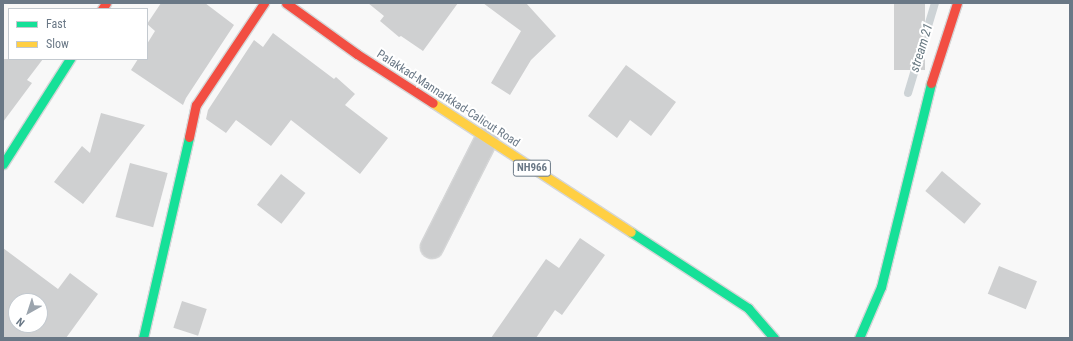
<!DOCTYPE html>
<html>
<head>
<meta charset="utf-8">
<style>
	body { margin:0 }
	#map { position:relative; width:1073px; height:341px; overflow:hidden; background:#f8f8f8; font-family:"Roboto Condensed",sans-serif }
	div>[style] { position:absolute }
	.stream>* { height:8px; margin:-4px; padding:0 4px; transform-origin:4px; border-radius:4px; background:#cdd3d6 }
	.building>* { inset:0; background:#cfd0d1; transform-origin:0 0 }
	.roads { filter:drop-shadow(1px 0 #d5d6d7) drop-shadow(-1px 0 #d5d6d7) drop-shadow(0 1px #d5d6d7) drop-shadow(0 -1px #d5d6d7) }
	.street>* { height:22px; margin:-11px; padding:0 11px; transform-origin:11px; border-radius:11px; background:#cdcecf }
	.fast>* { height:9px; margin:-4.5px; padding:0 4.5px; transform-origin:4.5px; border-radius:4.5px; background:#16e098 }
	.slow>* { height:9px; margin:-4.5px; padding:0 4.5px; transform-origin:4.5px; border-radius:4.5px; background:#ffcf43 }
	.jam>* { height:9px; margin:-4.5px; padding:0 4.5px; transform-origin:4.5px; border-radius:4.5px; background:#f24e42 }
	span { translate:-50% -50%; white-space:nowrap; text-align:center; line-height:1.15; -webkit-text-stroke:4px #fff; paint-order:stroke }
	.shield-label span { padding:1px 3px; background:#fff; border:1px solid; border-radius:3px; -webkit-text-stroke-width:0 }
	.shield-label { font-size:11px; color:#6a7886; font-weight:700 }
	.street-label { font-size:12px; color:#6a7886 }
	.water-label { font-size:13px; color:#677881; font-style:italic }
	.frame { position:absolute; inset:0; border:4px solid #6a7886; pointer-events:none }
	.legend { position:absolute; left:8px; top:8px; width:140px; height:52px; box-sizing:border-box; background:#fff; border:1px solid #c3c9cf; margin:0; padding:5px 7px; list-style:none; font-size:12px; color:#6a7886 }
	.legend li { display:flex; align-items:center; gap:8px; height:20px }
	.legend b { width:20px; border:1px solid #c3c9cf }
	.north { position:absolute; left:8px; top:293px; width:40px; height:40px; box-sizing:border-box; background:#fff; border:1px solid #c3c9cf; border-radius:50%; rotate:219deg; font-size:11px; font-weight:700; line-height:16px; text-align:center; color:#6a7886 }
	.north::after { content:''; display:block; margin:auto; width:14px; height:18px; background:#9ca5ae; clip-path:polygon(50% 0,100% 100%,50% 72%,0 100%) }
</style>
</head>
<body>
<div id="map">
	<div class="stream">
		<i style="left:908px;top:93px;width:94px;rotate:-73.3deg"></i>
	</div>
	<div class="building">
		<i style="clip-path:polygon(161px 3px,205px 3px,234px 25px,186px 98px,183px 105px,131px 70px,138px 59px,147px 59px,147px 44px,155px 31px,147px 24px)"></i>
		<i style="clip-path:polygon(368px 3px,458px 3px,423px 51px,401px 36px,399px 37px,380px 21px,384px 16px)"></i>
		<i style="clip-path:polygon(483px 3px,526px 3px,556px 36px,531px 60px,510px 95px,491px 83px,521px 31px)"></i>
		<i style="left:894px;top:3px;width:31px;height:67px"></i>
		<i style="clip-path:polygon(273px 33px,334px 79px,336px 77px,355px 94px,345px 105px,388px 138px,360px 174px,291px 120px,271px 146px,236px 120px,226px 133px,206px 119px,208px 110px,254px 40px,263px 47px)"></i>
		<i style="clip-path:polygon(3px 59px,43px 59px,27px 80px,32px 83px,3px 122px)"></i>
		<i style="clip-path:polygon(626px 65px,676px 102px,651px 136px,630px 120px,617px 138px,588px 116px)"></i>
		<i style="clip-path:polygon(101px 113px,145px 125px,83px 204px,54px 182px,82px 146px,90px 153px)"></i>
		<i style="left:130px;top:163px;width:39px;height:56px;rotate:15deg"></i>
		<i style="left:942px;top:171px;width:51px;height:26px;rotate:40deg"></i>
		<i style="left:281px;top:174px;width:31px;height:39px;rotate:38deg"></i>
		<i style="clip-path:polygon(580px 238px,605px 255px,562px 315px,555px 310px,536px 338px,491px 338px,546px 259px,559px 268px)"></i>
		<i style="clip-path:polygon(evenodd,3px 248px,58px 289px,70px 273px,98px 294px,66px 338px,3px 338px,3px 248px,16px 301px,40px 301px,40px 325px,16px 325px,16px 301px)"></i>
		<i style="left:999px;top:266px;width:41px;height:30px;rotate:22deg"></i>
		<i style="left:182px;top:301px;width:26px;height:28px;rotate:18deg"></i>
	</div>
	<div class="roads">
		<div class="street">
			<i style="left:432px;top:247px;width:122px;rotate:-63.2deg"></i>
		</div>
		<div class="fast">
			<i style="left:3px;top:164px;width:125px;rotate:-57.5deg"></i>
			<i style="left:631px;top:232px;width:140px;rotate:33deg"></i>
			<i style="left:748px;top:308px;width:40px;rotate:49deg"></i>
			<i style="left:143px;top:338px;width:206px;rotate:-77.1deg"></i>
			<i style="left:859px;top:338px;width:56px;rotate:-66.7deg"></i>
			<i style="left:881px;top:287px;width:210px;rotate:-76.2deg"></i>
		</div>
		<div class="slow">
			<i style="left:433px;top:103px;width:236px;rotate:33.1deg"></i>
		</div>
		<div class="jam">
			<i style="left:286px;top:3px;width:87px;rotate:35.7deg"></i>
			<i style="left:357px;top:54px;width:90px;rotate:32.8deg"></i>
			<i style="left:102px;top:9px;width:7px;rotate:-56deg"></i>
			<i style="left:931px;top:83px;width:84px;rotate:-72deg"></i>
			<i style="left:189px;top:137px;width:33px;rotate:-78deg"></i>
			<i style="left:196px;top:105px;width:123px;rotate:-56.3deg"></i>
		</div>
	</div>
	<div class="shield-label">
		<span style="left:532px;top:168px">NH966</span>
	</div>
	<div class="street-label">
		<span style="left:448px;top:99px;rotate:33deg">Palakkad-Mannarkkad-Calicut Road</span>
	</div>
	<div class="water-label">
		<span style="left:922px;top:48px;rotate:-73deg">stream 21</span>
	</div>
	<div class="frame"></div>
	<ul class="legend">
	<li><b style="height:5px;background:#16e098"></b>Fast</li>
	<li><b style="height:5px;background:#ffcf43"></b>Slow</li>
	</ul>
	<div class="north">N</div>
</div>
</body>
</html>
